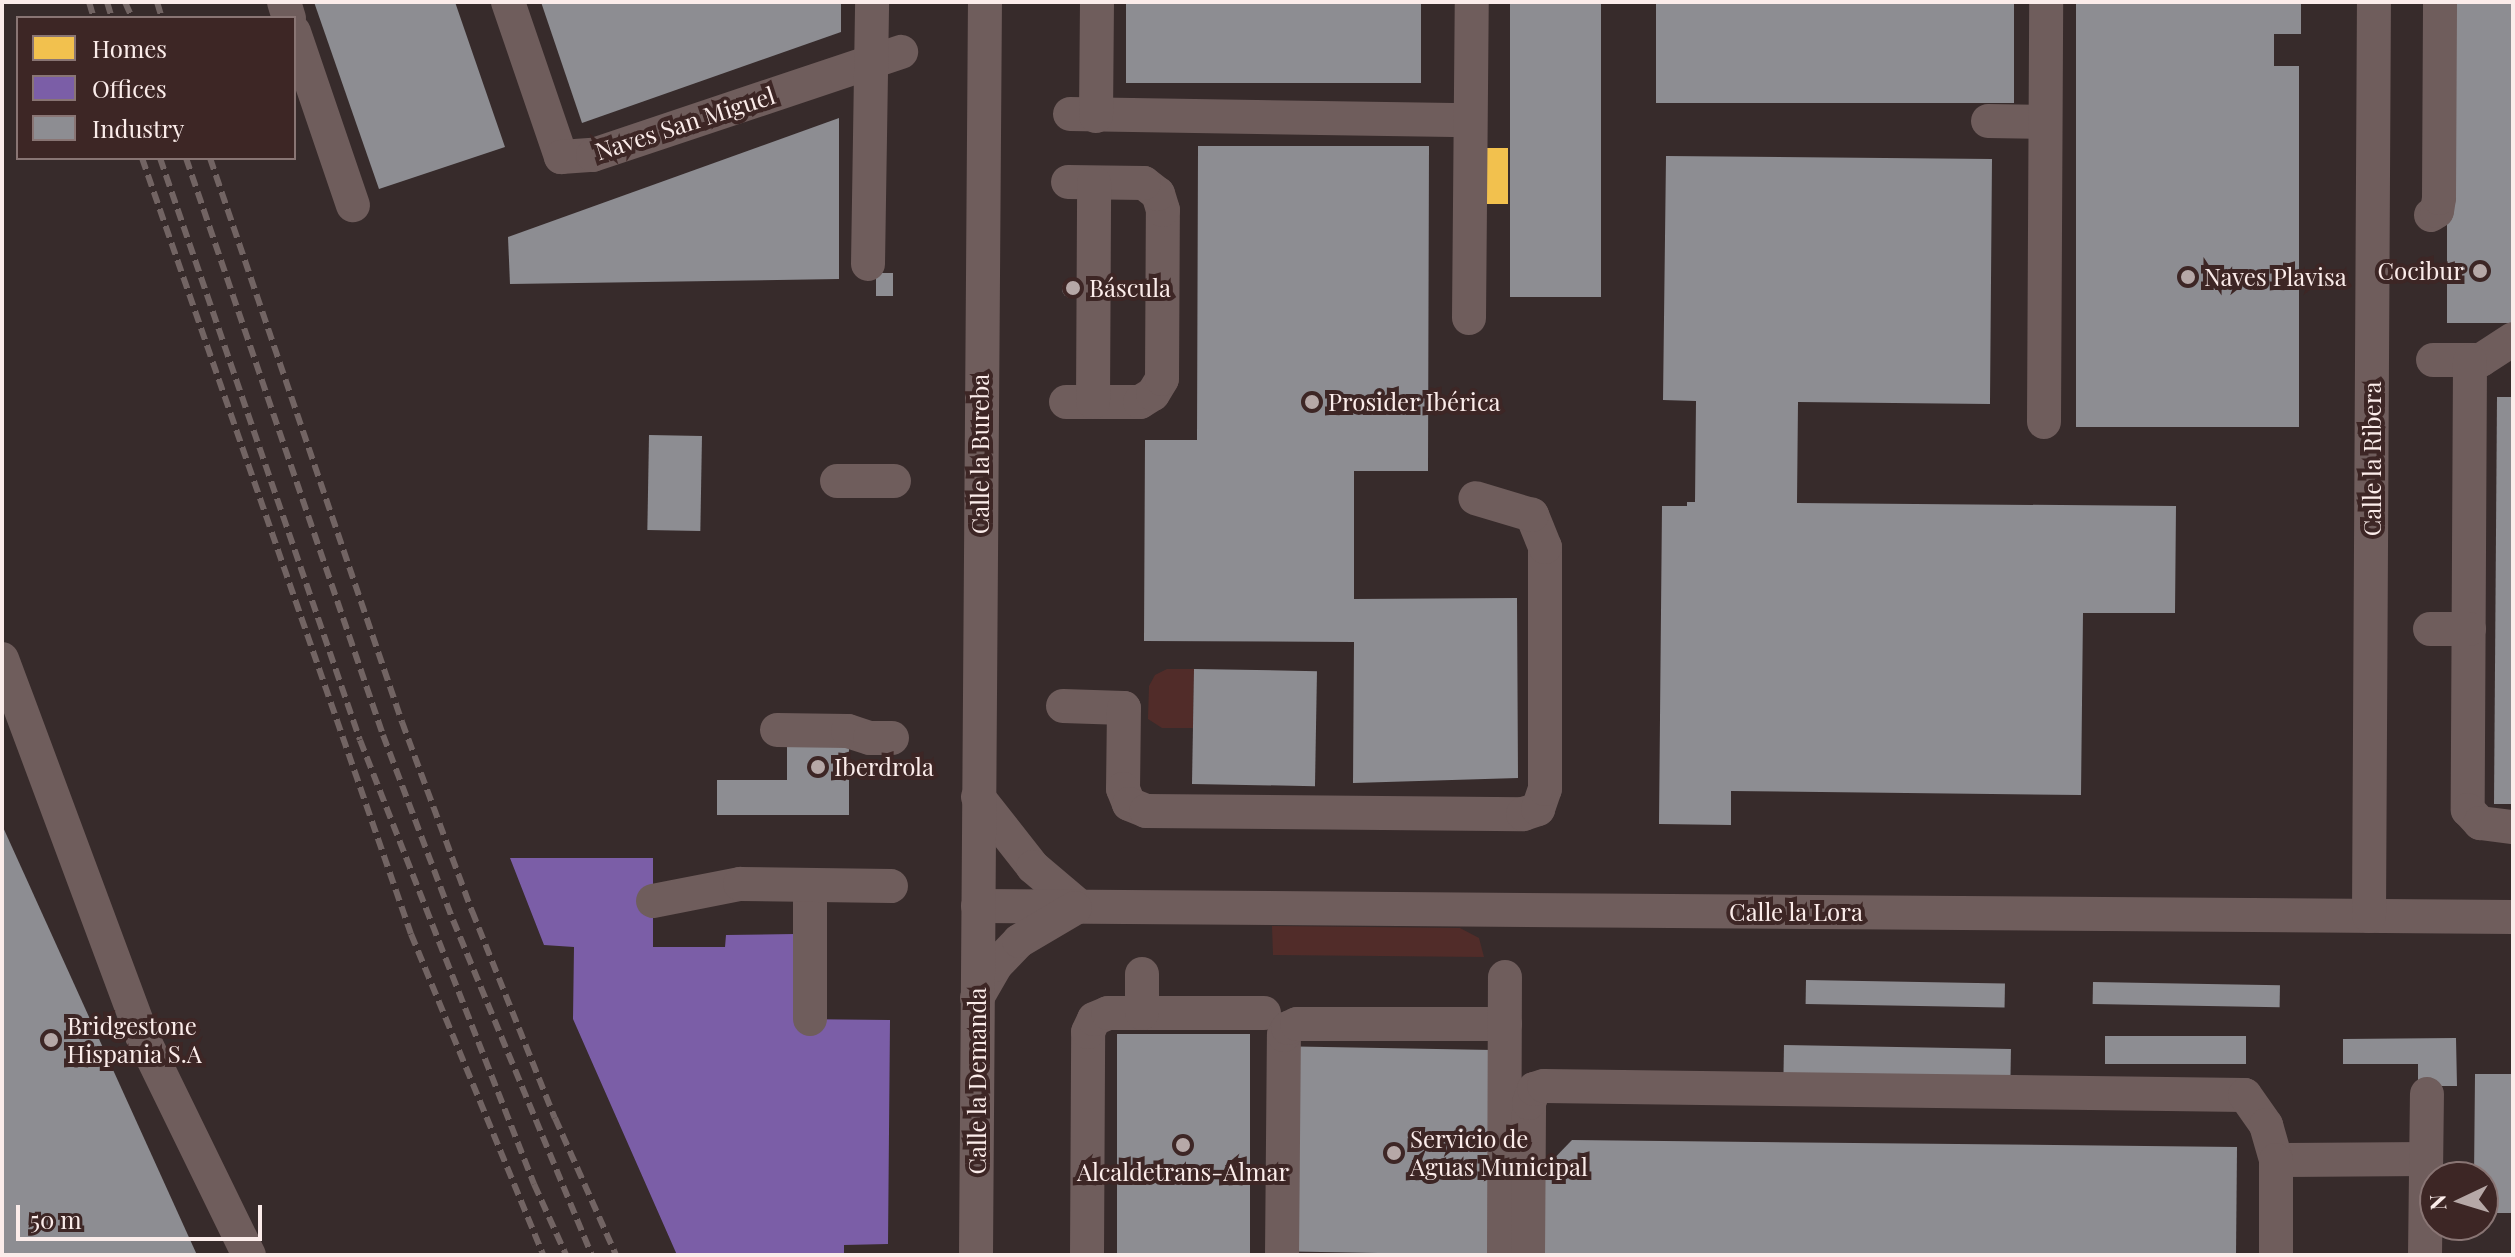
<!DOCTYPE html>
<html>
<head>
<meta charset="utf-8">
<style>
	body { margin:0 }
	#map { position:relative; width:2515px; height:1257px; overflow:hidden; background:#372b2b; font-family:"Playfair Display",serif }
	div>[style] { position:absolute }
	.green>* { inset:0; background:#512c29 }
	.homes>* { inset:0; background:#f2c14e; transform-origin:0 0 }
	.offices>* { inset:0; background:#7b5ea7 }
	.industry>* { inset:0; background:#8d8d92; transform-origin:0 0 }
	.round { border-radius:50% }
	.minor>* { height:34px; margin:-17px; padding:0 17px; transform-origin:17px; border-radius:17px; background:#6f5d5c }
	.rail>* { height:6px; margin-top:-3px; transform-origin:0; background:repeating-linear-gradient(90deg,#726463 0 12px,transparent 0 18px) }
	.dots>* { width:22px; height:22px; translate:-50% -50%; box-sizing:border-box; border:4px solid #3d2625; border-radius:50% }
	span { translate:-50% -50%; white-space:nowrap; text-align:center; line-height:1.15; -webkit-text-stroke:8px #3d2625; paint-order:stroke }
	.street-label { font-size:24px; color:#fbecea }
	.poi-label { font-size:24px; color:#fbecea }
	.right { translate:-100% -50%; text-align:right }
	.left { translate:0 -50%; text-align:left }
	.frame { position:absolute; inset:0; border:4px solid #fbecea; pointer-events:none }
	.legend { position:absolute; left:16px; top:16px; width:280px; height:144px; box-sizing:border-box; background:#3d2625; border:2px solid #897574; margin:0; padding:10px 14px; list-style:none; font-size:24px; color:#fbecea }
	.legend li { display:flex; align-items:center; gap:16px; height:40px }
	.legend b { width:40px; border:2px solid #897574 }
	.north { position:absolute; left:2419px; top:1161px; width:80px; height:80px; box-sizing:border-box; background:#3d2625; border:2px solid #897574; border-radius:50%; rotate:266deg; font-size:22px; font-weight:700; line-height:32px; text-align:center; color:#fbecea }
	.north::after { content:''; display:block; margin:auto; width:28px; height:36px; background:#b6a8a7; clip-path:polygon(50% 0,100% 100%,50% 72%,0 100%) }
	.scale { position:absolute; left:16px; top:1205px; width:246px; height:36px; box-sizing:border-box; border:4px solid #fbecea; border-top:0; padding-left:10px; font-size:24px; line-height:28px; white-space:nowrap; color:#fbecea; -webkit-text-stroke:6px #3d2625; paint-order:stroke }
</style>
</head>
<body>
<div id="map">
	<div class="green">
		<i style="clip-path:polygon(1167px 669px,1194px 669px,1193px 728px,1162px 728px,1148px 719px,1149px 686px,1155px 675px)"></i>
		<i style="clip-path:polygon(1272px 926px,1460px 928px,1479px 938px,1484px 957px,1273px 955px)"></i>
	</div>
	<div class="homes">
		<i style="left:1485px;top:148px;width:23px;height:56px"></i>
	</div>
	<div class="offices">
		<i style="clip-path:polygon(510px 858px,653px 858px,653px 947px,725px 947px,726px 935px,795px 934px,794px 1019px,890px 1020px,888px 1244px,844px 1245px,844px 1255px,677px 1255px,573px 1019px,574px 947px,544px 945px)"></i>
	</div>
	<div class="industry">
		<i style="clip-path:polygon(314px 2px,455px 2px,505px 147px,379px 189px)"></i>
		<i style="clip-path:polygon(541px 2px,841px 2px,841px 32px,582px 123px)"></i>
		<i style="left:1126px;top:2px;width:295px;height:81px"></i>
		<i style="left:1510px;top:2px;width:91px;height:295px"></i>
		<i style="left:1656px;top:2px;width:358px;height:101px"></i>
		<i style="clip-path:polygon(2076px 2px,2301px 2px,2301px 34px,2274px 34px,2274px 66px,2299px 66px,2299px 427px,2076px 427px)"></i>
		<i style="left:2447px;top:2px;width:66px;height:321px"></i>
		<i style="clip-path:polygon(839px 118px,839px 279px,510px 284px,508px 237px)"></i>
		<i style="clip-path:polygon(1198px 146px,1429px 146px,1428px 471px,1354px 471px,1354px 599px,1517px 598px,1518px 778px,1353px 783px,1354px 642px,1144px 641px,1145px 440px,1197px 440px)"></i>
		<i style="clip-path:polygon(1666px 156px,1992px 159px,1990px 404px,1798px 402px,1797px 503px,2176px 506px,2175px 613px,2083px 613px,2081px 795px,1731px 791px,1731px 825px,1659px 824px,1662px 506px,1687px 506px,1687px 502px,1695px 502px,1696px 401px,1663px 400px)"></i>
		<i style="left:876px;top:273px;width:17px;height:23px"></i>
		<i class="round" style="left:1062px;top:280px;width:18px;height:18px"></i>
		<i style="clip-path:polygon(2497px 397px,2513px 397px,2513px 804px,2494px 804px)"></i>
		<i style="left:649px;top:435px;width:53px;height:95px;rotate:1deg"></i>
		<i style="left:1194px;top:669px;width:123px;height:115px;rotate:1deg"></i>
		<i style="clip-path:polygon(787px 743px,849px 744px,849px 815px,717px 815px,717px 780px,787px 780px)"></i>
		<i style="clip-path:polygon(2px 825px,197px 1255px,2px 1255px)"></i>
		<i style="left:1806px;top:980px;width:199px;height:24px;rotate:1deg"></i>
		<i style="left:2093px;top:982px;width:187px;height:22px;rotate:1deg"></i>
		<i style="left:1117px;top:1034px;width:133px;height:221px"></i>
		<i style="left:2105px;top:1036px;width:141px;height:28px"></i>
		<i style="clip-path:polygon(2456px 1038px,2457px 1086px,2418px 1086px,2418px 1064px,2343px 1064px,2343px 1039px)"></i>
		<i style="left:1784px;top:1045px;width:227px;height:28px;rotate:1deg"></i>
		<i style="left:1493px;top:1050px;width:205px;height:196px;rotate:91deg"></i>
		<i style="clip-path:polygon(2475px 1074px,2513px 1074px,2513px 1213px,2483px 1213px,2483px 1177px,2474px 1177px)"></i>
		<i style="clip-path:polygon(1572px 1140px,2237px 1147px,2236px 1255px,1542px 1255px,1543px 1170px)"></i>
	</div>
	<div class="minor">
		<i style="left:284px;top:2px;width:17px;rotate:73deg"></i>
		<i style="left:508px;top:2px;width:164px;rotate:71.1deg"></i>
		<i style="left:561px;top:157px;width:32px;rotate:-4deg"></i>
		<i style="left:593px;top:155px;width:325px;rotate:-18.5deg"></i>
		<i style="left:294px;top:32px;width:183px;rotate:71.2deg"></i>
		<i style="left:1070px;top:114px;width:400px;rotate:0.9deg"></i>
		<i style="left:1096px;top:116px;width:114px;rotate:-89.5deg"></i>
		<i style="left:1988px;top:121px;width:57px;rotate:1deg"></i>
		<i style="left:2431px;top:215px;width:7px;rotate:-34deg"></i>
		<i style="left:2437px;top:211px;width:13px;rotate:-81deg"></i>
		<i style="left:2439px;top:198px;width:196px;rotate:-89.7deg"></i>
		<i style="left:868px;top:264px;width:262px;rotate:-89.1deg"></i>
		<i style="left:1469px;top:318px;width:316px;rotate:-89.5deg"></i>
		<i style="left:2433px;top:360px;width:48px"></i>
		<i style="left:2481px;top:360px;width:38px;rotate:-33deg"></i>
		<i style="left:2470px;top:361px;width:449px;rotate:90.3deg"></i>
		<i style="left:2468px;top:810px;width:18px;rotate:47deg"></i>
		<i style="left:2480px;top:823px;width:33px;rotate:7deg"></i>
		<i style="left:1066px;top:402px;width:74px"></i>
		<i style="left:1140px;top:402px;width:15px;rotate:-32deg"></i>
		<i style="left:1153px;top:394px;width:17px;rotate:-59deg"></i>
		<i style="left:1162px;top:379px;width:169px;rotate:-89.7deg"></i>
		<i style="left:1163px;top:210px;width:17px;rotate:-107deg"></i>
		<i style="left:1158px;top:194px;width:18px;rotate:-142deg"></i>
		<i style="left:1144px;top:183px;width:76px;rotate:-179.2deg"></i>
		<i style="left:1093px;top:402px;width:219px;rotate:-89.7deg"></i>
		<i style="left:2044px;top:422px;width:420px;rotate:-89.7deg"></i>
		<i style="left:837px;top:481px;width:57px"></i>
		<i style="left:2430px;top:629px;width:39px"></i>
		<i style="left:2px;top:659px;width:402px;rotate:69.6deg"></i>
		<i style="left:142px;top:1036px;width:244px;rotate:64deg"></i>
		<i style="left:1063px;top:706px;width:61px;rotate:1.9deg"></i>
		<i style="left:1124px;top:708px;width:81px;rotate:90.7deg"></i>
		<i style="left:1123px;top:789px;width:16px;rotate:68deg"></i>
		<i style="left:1129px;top:804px;width:18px;rotate:22deg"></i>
		<i style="left:1146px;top:811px;width:377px;rotate:0.5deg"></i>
		<i style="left:1523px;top:814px;width:16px;rotate:-18deg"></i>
		<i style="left:1538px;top:809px;width:21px;rotate:-71deg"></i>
		<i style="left:1545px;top:789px;width:242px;rotate:-90deg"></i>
		<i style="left:1545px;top:547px;width:35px;rotate:-112deg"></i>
		<i style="left:1532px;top:515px;width:59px;rotate:-163.4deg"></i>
		<i style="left:777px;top:730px;width:71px;rotate:0.8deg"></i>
		<i style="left:848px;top:731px;width:23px;rotate:18deg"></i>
		<i style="left:870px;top:738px;width:22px"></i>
		<i style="left:978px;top:797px;width:89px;rotate:51.8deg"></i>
		<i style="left:1033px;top:867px;width:60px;rotate:40.3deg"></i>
		<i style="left:810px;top:885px;width:134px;rotate:90deg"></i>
		<i style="left:653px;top:901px;width:89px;rotate:-11.1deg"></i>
		<i style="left:740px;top:884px;width:151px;rotate:0.8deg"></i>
		<i style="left:978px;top:906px;width:1535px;rotate:0.41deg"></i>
		<i style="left:2369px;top:916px;width:914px;rotate:-89.69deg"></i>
		<i style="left:977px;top:998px;width:38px;rotate:-60deg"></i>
		<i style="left:996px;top:965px;width:33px;rotate:-46deg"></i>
		<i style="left:1019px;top:941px;width:65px;rotate:-30.5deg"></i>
		<i style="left:1142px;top:1013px;width:122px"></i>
		<i style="left:2276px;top:1160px;width:150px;rotate:-0.4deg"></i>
		<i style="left:976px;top:1255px;width:1253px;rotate:-89.59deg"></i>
		<i style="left:1087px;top:1255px;width:223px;rotate:-89.7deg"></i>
		<i style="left:1088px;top:1032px;width:14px;rotate:-65deg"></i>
		<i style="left:1094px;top:1019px;width:15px;rotate:-23deg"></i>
		<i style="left:1108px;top:1013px;width:34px"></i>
		<i style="left:1142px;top:1013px;width:39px;rotate:-90deg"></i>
		<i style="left:1282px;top:1255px;width:220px;rotate:-89.5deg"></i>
		<i style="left:1284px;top:1035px;width:8px;rotate:-60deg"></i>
		<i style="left:1288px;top:1028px;width:10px;rotate:-24deg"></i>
		<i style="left:1297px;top:1024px;width:208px"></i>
		<i style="left:1504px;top:1255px;width:278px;rotate:-89.8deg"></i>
		<i style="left:1528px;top:1255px;width:152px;rotate:-89.6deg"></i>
		<i style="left:1529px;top:1103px;width:15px;rotate:-70deg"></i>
		<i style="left:1534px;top:1089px;width:10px;rotate:-17deg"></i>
		<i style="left:1544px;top:1086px;width:701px;rotate:0.74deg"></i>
		<i style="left:2245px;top:1095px;width:37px;rotate:55deg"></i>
		<i style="left:2266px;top:1125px;width:36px;rotate:74deg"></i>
		<i style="left:2276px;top:1160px;width:95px;rotate:90deg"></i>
		<i style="left:2425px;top:1255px;width:161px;rotate:-89.3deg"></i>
	</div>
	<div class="rail">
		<i style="left:89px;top:2px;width:17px;rotate:73deg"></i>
		<i style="left:107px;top:2px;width:17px;rotate:73deg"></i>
		<i style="left:125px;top:2px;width:17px;rotate:66deg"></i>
		<i style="left:157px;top:2px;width:17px;rotate:73deg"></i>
		<i style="left:142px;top:158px;width:821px;rotate:70.88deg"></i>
		<i style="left:411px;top:934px;width:347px;rotate:67.6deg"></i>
		<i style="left:160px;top:158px;width:615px;rotate:71.04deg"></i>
		<i style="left:360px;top:740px;width:477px;rotate:68.6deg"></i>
		<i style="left:534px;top:1184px;width:78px;rotate:65.7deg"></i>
		<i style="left:186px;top:158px;width:610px;rotate:71.15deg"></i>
		<i style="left:383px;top:735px;width:198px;rotate:69.3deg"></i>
		<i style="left:453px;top:920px;width:363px;rotate:67.5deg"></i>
		<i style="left:210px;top:158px;width:596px;rotate:71.2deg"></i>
		<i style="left:402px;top:722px;width:202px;rotate:69.7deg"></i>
		<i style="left:472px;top:911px;width:223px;rotate:68.2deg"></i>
		<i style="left:555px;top:1118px;width:150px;rotate:66deg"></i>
	</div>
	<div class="dots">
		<i style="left:2480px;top:271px;background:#b6a8a7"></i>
		<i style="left:2188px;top:277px;background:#b6a8a7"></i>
		<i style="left:1073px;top:288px;background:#b6a8a7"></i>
		<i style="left:1312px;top:402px;background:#b6a8a7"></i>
		<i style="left:818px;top:767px;background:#b6a8a7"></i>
		<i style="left:51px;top:1040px;background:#b6a8a7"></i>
		<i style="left:1183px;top:1145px;background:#b6a8a7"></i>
		<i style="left:1394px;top:1153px;background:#b6a8a7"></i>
	</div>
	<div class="street-label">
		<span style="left:685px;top:123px;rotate:-18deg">Naves San Miguel</span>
		<span style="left:980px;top:454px;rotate:-90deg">Calle la Bureba</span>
		<span style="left:2372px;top:459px;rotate:-90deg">Calle la Ribera</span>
		<span style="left:1796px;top:912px">Calle la Lora</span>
		<span style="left:977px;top:1081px;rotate:-90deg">Calle la Demanda</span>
	</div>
	<div class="poi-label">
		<span class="right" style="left:2464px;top:271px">Cocibur</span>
		<span class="left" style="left:2204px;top:277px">Naves Plavisa</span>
		<span class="left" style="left:1089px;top:288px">Báscula</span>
		<span class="left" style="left:1328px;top:402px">Prosider Ibérica</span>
		<span class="left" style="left:834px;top:767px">Iberdrola</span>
		<span class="left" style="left:67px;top:1040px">Bridgestone<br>Hispania S.A</span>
		<span class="left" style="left:1410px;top:1153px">Servicio de<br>Aguas Municipal</span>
		<span style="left:1183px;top:1172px">Alcaldetrans-Almar</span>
	</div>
	<div class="frame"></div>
	<ul class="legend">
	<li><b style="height:22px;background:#f2c14e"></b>Homes</li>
	<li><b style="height:22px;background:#7b5ea7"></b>Offices</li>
	<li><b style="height:22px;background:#8d8d92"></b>Industry</li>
	</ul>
	<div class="north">N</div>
	<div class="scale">50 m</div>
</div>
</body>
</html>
